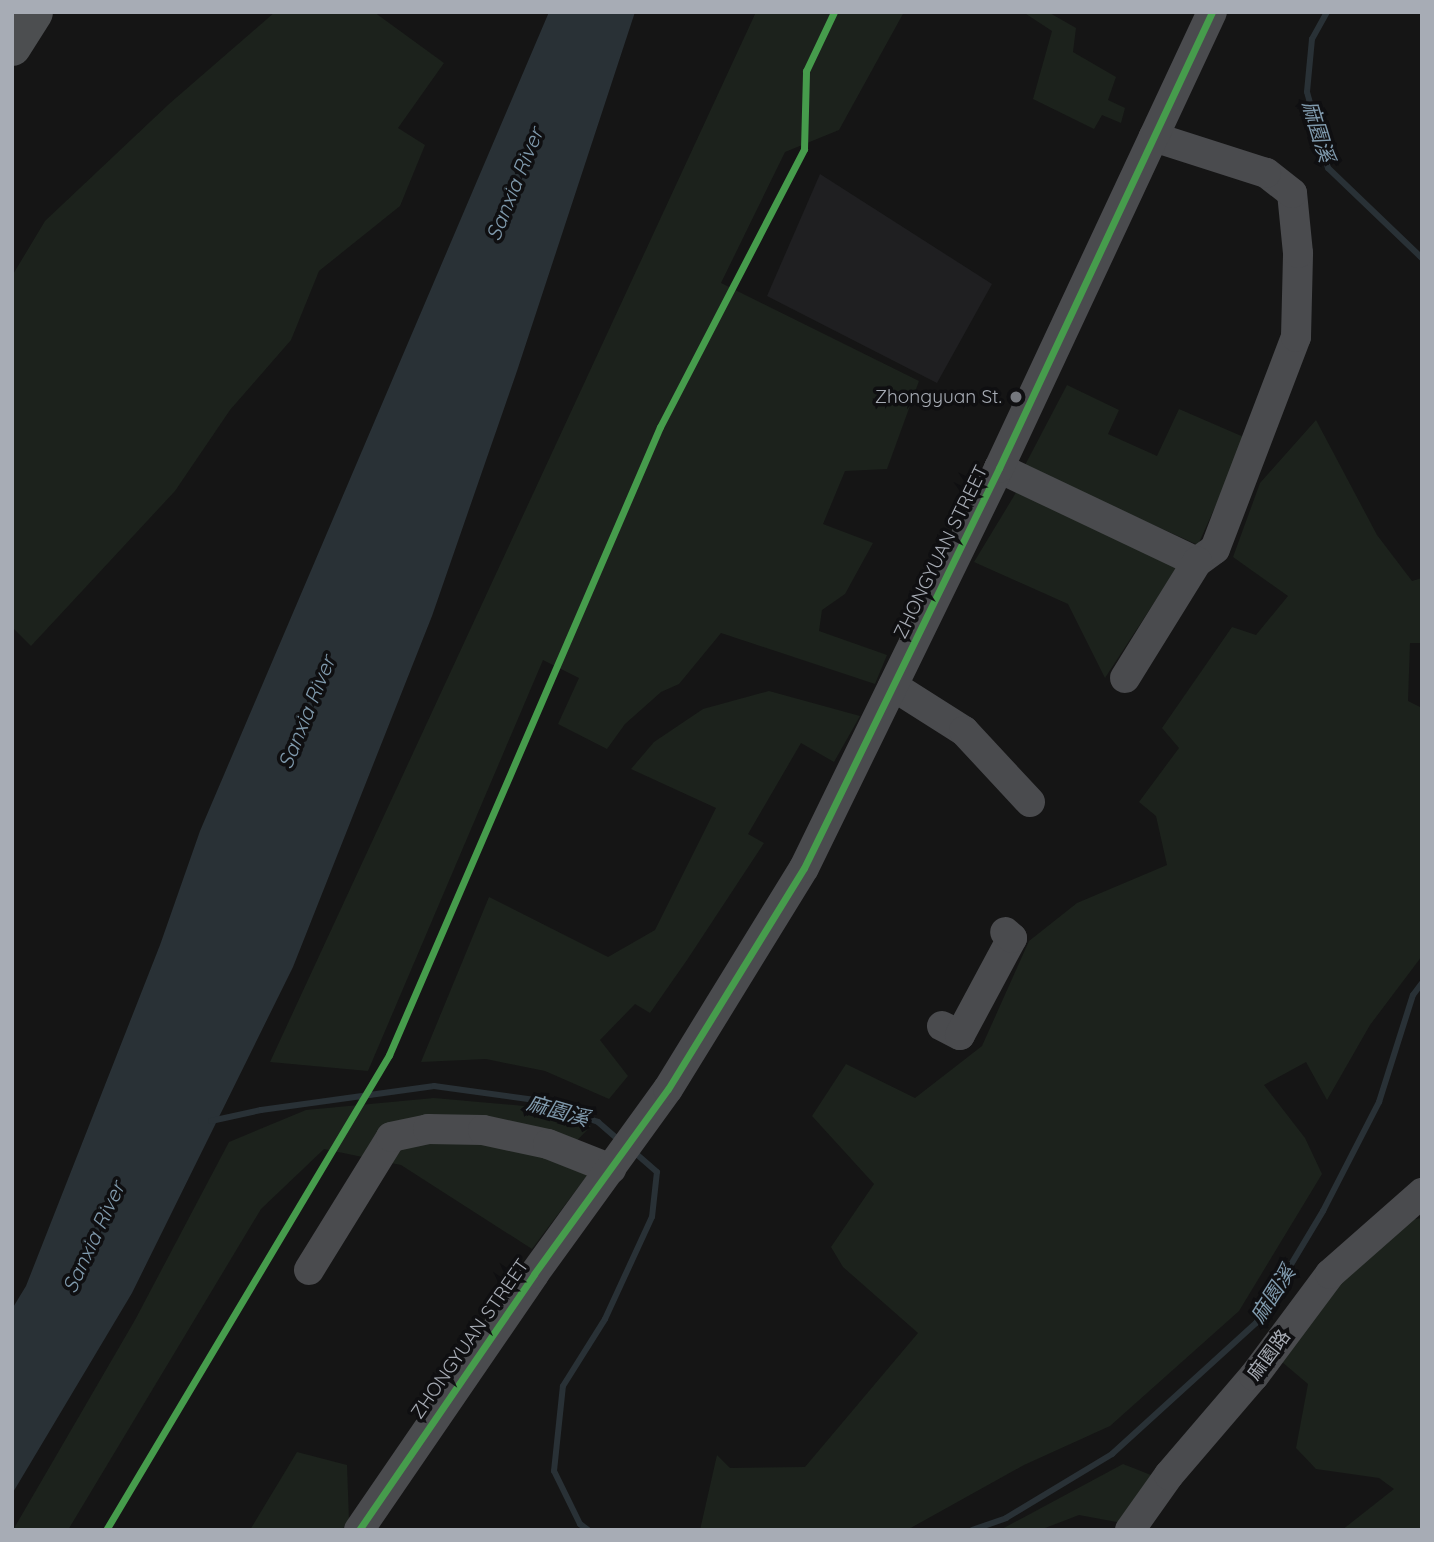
<!DOCTYPE html>
<html>
<head>
<meta charset="utf-8">
<style>
	body { margin:0 }
	#map { position:relative; width:1434px; height:1542px; overflow:hidden; background:#151515; font-family:Quicksand,"Noto Sans TC",sans-serif }
	div>[style] { position:absolute }
	.built>* { inset:0; background:#1f1f21 }
	.green>* { inset:0; background:#1c221c }
	.water>* { inset:0; background:#293136 }
	.stream>* { height:6px; margin:-3px; padding:0 3px; transform-origin:3px; border-radius:3px; background:#293136 }
	.minor>* { height:30px; margin:-15px; padding:0 15px; transform-origin:15px; border-radius:15px; background:#4a4b4e }
	.major>* { height:37px; margin:-18.5px; padding:0 18.5px; transform-origin:18.5px; border-radius:18.5px; background:#4c4e50 }
	.cycleway>* { height:7px; margin:-3.5px; padding:0 3.5px; transform-origin:3.5px; border-radius:3.5px; background:#469c4c }
	.dots>* { width:19px; height:19px; translate:-50% -50%; box-sizing:border-box; border:4px solid #0f0f11; border-radius:50% }
	span { translate:-50% -50%; white-space:nowrap; text-align:center; line-height:1.15; -webkit-text-stroke:7px #0f0f11; paint-order:stroke }
	.poi-label { font-size:19px; color:#a7acb5 }
	.right { translate:-100% -50%; text-align:right }
	.street-label { font-size:19px; color:#a7acb5 }
	.water-label { font-size:21px; color:#809bae; font-style:italic }
	.frame { position:absolute; inset:0; border:14px solid #a7acb5; pointer-events:none }
</style>
</head>
<body>
<div id="map">
	<div class="built">
		<i style="clip-path:polygon(820px 174px,992px 284px,937px 383px,767px 296px)"></i>
	</div>
	<div class="green">
		<i style="clip-path:polygon(275px 12px,374px 12px,444px 63px,398px 128px,425px 145px,400px 206px,319px 271px,291px 340px,230px 410px,175px 491px,31px 646px,12px 627px,12px 276px,45px 221px,169px 104px)"></i>
		<i style="clip-path:polygon(756px 12px,904px 12px,839px 130px,785px 152px,721px 283px,919px 381px,887px 469px,845px 471px,823px 524px,873px 543px,845px 594px,822px 610px,819px 631px,887px 655px,875px 684px,721px 633px,679px 684px,661px 692px,625px 724px,607px 749px,558px 724px,579px 678px,543px 660px,368px 1071px,270px 1062px)"></i>
		<i style="clip-path:polygon(1023px 12px,1048px 12px,1076px 28px,1073px 52px,1116px 77px,1108px 100px,1125px 108px,1121px 123px,1102px 115px,1094px 129px,1033px 99px,1052px 31px)"></i>
		<i style="clip-path:polygon(1067px 385px,1119px 410px,1108px 434px,1157px 456px,1179px 409px,1246px 438px,1198px 545px,1024px 467px)"></i>
		<i style="clip-path:polygon(1316px 420px,1377px 535px,1412px 581px,1422px 578px,1422px 643px,1410px 643px,1408px 701px,1422px 708px,1422px 956px,1370px 1025px,1327px 1100px,1306px 1062px,1264px 1085px,1305px 1138px,1322px 1174px,1239px 1311px,1110px 1426px,1024px 1465px,907px 1530px,700px 1530px,717px 1455px,730px 1468px,805px 1467px,918px 1333px,843px 1267px,831px 1247px,874px 1184px,812px 1116px,846px 1064px,915px 1098px,982px 1046px,1029px 941px,1077px 903px,1167px 865px,1156px 816px,1139px 802px,1179px 748px,1162px 728px,1232px 627px,1256px 635px,1288px 596px,1233px 557px,1260px 483px)"></i>
		<i style="clip-path:polygon(1020px 486px,1178px 566px,1105px 678px,1068px 604px,974px 562px)"></i>
		<i style="clip-path:polygon(769px 691px,860px 716px,834px 762px,801px 743px,748px 834px,764px 843px,687px 960px,650px 1013px,635px 1004px,600px 1040px,628px 1076px,609px 1099px,545px 1071px,486px 1059px,421px 1062px,489px 897px,608px 957px,655px 930px,716px 808px,631px 769px,654px 742px,703px 709px)"></i>
		<i style="clip-path:polygon(434px 1098px,535px 1107px,591px 1126px,562px 1156px,589px 1173px,532px 1249px,401px 1165px,324px 1149px,261px 1209px,68px 1530px,13px 1530px,135px 1320px,229px 1142px,306px 1110px)"></i>
		<i style="clip-path:polygon(1422px 1218px,1422px 1530px,1342px 1530px,1394px 1489px,1379px 1478px,1316px 1469px,1296px 1448px,1308px 1384px,1282px 1362px,1321px 1298px,1402px 1221px)"></i>
		<i style="clip-path:polygon(297px 1452px,347px 1465px,349px 1520px,342px 1530px,250px 1530px)"></i>
		<i style="clip-path:polygon(1123px 1464px,1156px 1477px,1122px 1523px,1079px 1515px,1040px 1530px,1000px 1530px)"></i>
	</div>
	<div class="water">
		<i style="clip-path:polygon(549px 12px,635px 12px,517px 371px,432px 616px,293px 967px,132px 1293px,12px 1494px,12px 1309px,26px 1286px,160px 945px,200px 831px)"></i>
	</div>
	<div class="stream">
		<i style="left:1327px;top:12px;width:31px;rotate:119deg"></i>
		<i style="left:1312px;top:39px;width:53px;rotate:95.4deg"></i>
		<i style="left:1307px;top:92px;width:79px;rotate:74.6deg"></i>
		<i style="left:1328px;top:168px;width:130px;rotate:43.8deg"></i>
		<i style="left:211px;top:1121px;width:51px;rotate:-12.4deg"></i>
		<i style="left:261px;top:1110px;width:175px;rotate:-7.9deg"></i>
		<i style="left:434px;top:1086px;width:102px;rotate:7.9deg"></i>
		<i style="left:535px;top:1100px;width:67px;rotate:19.2deg"></i>
		<i style="left:598px;top:1122px;width:29px;rotate:41deg"></i>
		<i style="left:588px;top:1530px;width:10px;rotate:-143deg"></i>
		<i style="left:580px;top:1524px;width:59px;rotate:-116.1deg"></i>
		<i style="left:554px;top:1471px;width:85px;rotate:-84deg"></i>
		<i style="left:563px;top:1386px;width:79px;rotate:-57.9deg"></i>
		<i style="left:605px;top:1319px;width:112px;rotate:-65.3deg"></i>
		<i style="left:652px;top:1217px;width:45px;rotate:-83.7deg"></i>
		<i style="left:657px;top:1172px;width:30px;rotate:-139deg"></i>
		<i style="left:972px;top:1530px;width:36px;rotate:-19deg"></i>
		<i style="left:1006px;top:1518px;width:124px;rotate:-31.1deg"></i>
		<i style="left:1112px;top:1454px;width:195px;rotate:-42.3deg"></i>
		<i style="left:1256px;top:1323px;width:131px;rotate:-59.1deg"></i>
		<i style="left:1323px;top:1211px;width:123px;rotate:-62.8deg"></i>
		<i style="left:1379px;top:1102px;width:112px;rotate:-72.4deg"></i>
		<i style="left:1413px;top:995px;width:15px;rotate:-53deg"></i>
	</div>
	<div class="minor">
		<i style="left:999px;top:468px;width:219px;rotate:25.4deg"></i>
		<i style="left:1197px;top:562px;width:22px;rotate:-36deg"></i>
		<i style="left:1215px;top:549px;width:227px;rotate:-69.1deg"></i>
		<i style="left:1296px;top:337px;width:84px;rotate:-88.6deg"></i>
		<i style="left:1298px;top:253px;width:60px;rotate:-95.7deg"></i>
		<i style="left:1292px;top:193px;width:33px;rotate:-142deg"></i>
		<i style="left:1266px;top:173px;width:118px;rotate:-162.2deg"></i>
		<i style="left:1125px;top:678px;width:137px;rotate:-58.2deg"></i>
		<i style="left:893px;top:686px;width:84px;rotate:32.4deg"></i>
		<i style="left:964px;top:731px;width:97px;rotate:47.1deg"></i>
		<i style="left:942px;top:1026px;width:20px;rotate:27deg"></i>
		<i style="left:960px;top:1035px;width:110px;rotate:-61.8deg"></i>
		<i style="left:1012px;top:938px;width:9px;rotate:-139deg"></i>
		<i style="left:309px;top:1270px;width:156px;rotate:-58.3deg"></i>
		<i style="left:391px;top:1137px;width:38px;rotate:-12deg"></i>
		<i style="left:428px;top:1129px;width:55px;rotate:1deg"></i>
		<i style="left:483px;top:1130px;width:66px;rotate:12.2deg"></i>
		<i style="left:548px;top:1144px;width:68px;rotate:21.6deg"></i>
		<i style="left:359px;top:1530px;width:310px;rotate:-55.6deg"></i>
		<i style="left:534px;top:1274px;width:228px;rotate:-54.1deg"></i>
		<i style="left:668px;top:1089px;width:259px;rotate:-58.4deg"></i>
		<i style="left:804px;top:868px;width:445px;rotate:-64deg"></i>
		<i style="left:999px;top:468px;width:503px;rotate:-64.96deg"></i>
		<i style="left:1130px;top:1530px;width:67px;rotate:-54.7deg"></i>
		<i style="left:1169px;top:1475px;width:130px;rotate:-49.4deg"></i>
		<i style="left:1254px;top:1376px;width:127px;rotate:-53.3deg"></i>
		<i style="left:1330px;top:1274px;width:123px;rotate:-41.4deg"></i>
	</div>
	<div class="major">
		<i style="left:12px;top:47px;width:41px;rotate:-57.8deg"></i>
	</div>
	<div class="cycleway">
		<i style="left:106px;top:1530px;width:553px;rotate:-59.21deg"></i>
		<i style="left:389px;top:1055px;width:684px;rotate:-66.66deg"></i>
		<i style="left:660px;top:427px;width:313px;rotate:-62.6deg"></i>
		<i style="left:804px;top:149px;width:78px;rotate:-88.5deg"></i>
		<i style="left:806px;top:71px;width:65px;rotate:-64.6deg"></i>
		<i style="left:359px;top:1530px;width:310px;rotate:-55.6deg"></i>
		<i style="left:534px;top:1274px;width:228px;rotate:-54.1deg"></i>
		<i style="left:668px;top:1089px;width:259px;rotate:-58.4deg"></i>
		<i style="left:804px;top:868px;width:445px;rotate:-64deg"></i>
		<i style="left:999px;top:468px;width:503px;rotate:-64.96deg"></i>
	</div>
	<div class="dots">
		<i style="left:1016px;top:397px;background:#74777d"></i>
	</div>
	<div class="poi-label">
		<span class="right" style="left:1002px;top:397px">Zhongyuan St.</span>
	</div>
	<div class="street-label">
		<span style="left:941px;top:552px;rotate:-64deg">ZHONGYUAN STREET</span>
		<span style="left:470px;top:1339px;rotate:-55deg">ZHONGYUAN STREET</span>
		<span style="left:1269px;top:1355px;rotate:-53deg">麻園路</span>
	</div>
	<div class="water-label">
		<span style="left:1319px;top:131px;rotate:73deg">麻園溪</span>
		<span style="left:514px;top:184px;rotate:-68deg">Sanxia River</span>
		<span style="left:306px;top:712px;rotate:-68deg">Sanxia River</span>
		<span style="left:558px;top:1110px;rotate:16deg">麻園溪</span>
		<span style="left:93px;top:1237px;rotate:-65deg">Sanxia River</span>
		<span style="left:1272px;top:1294px;rotate:-57deg">麻園溪</span>
	</div>
	<div class="frame"></div>
</div>
</body>
</html>
